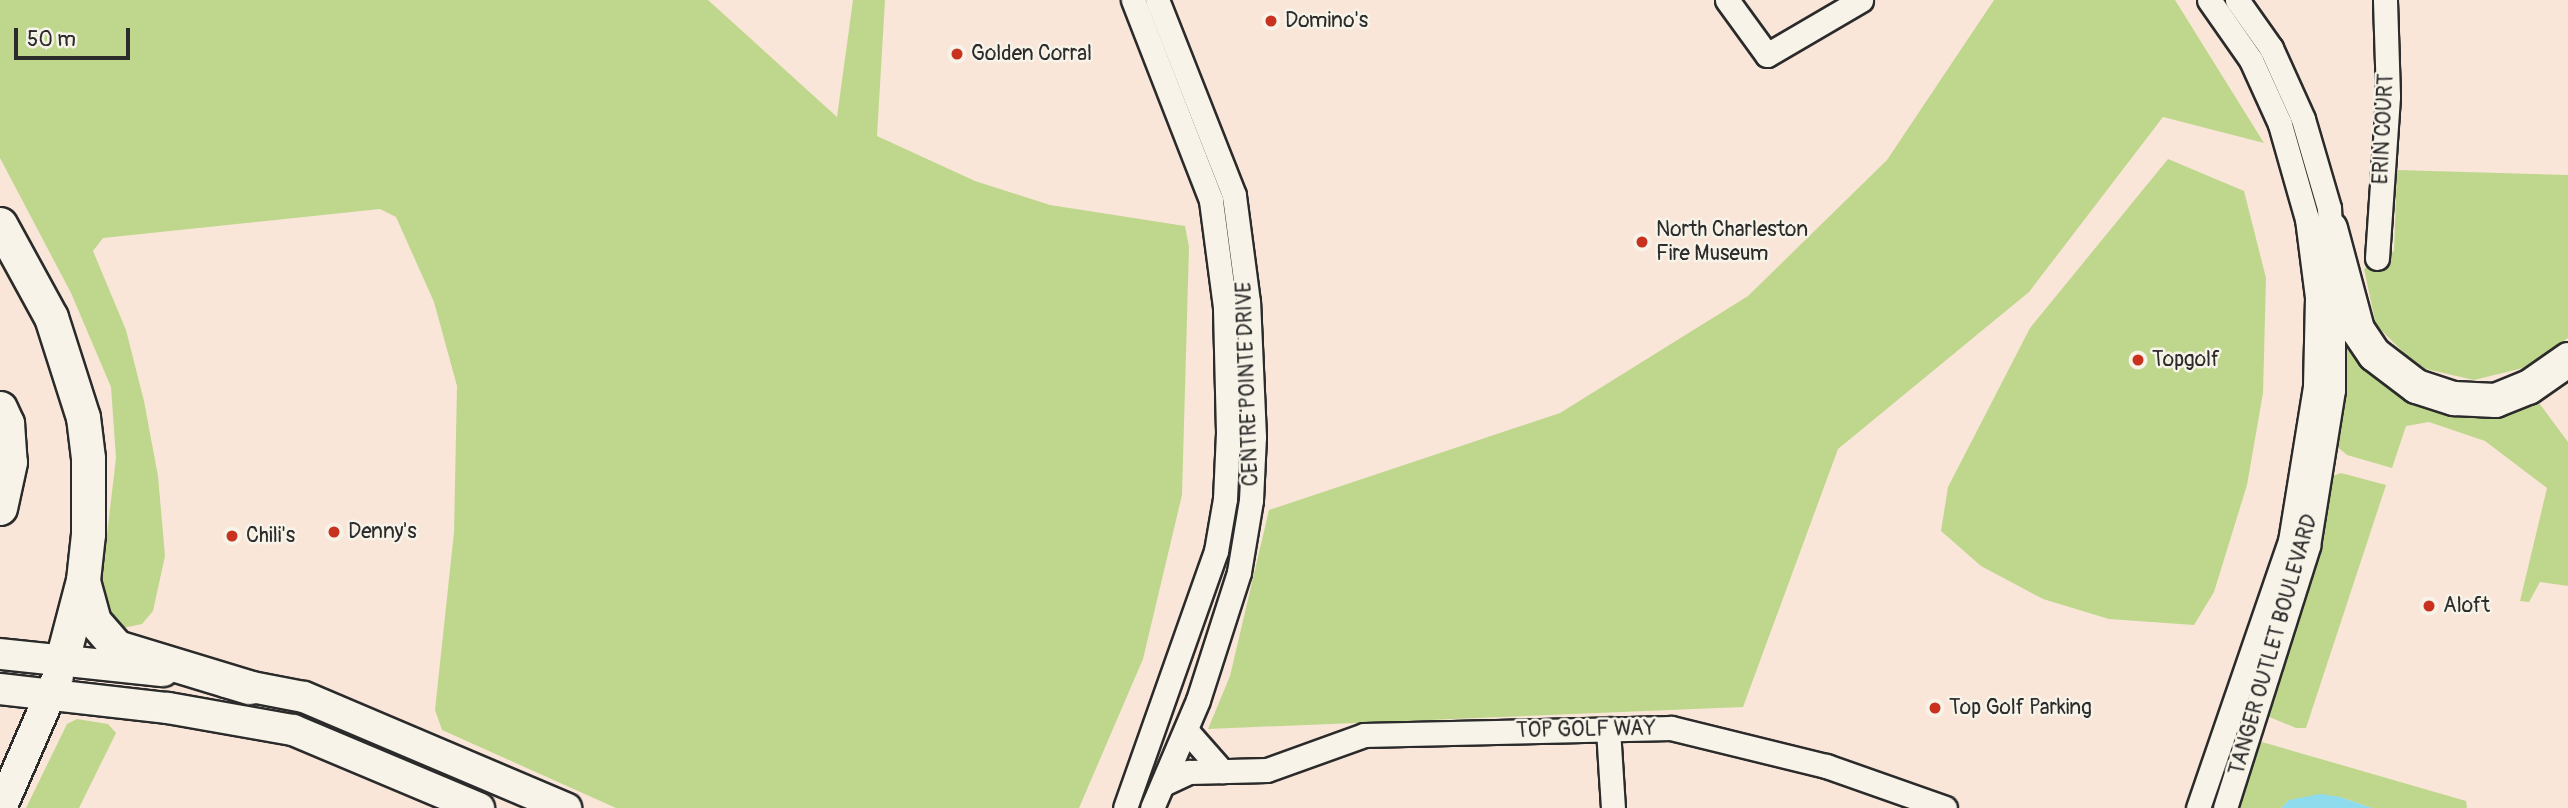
<!DOCTYPE html>
<html>
<head>
<meta charset="utf-8">
<style>
	body { margin:0 }
	#map { position:relative; width:2568px; height:808px; overflow:hidden; background:#f9e6d8; font-family:Pangolin,sans-serif }
	div>[style] { position:absolute }
	.green>* { inset:0; background:#bfd78d }
	.water>* { inset:0; background:#8ddbec }
	.roads { filter:drop-shadow(2px 0 #2b2b2b) drop-shadow(-2px 0 #2b2b2b) drop-shadow(0 2px #2b2b2b) drop-shadow(0 -2px #2b2b2b) }
	.minor>* { height:23px; margin:-11.5px; padding:0 11.5px; transform-origin:11.5px; border-radius:11.5px; background:#f7f3e8 }
	.major>* { height:30px; margin:-15px; padding:0 15px; transform-origin:15px; border-radius:15px; background:#f7f3e8 }
	.highway>* { height:33px; margin:-16.5px; padding:0 16.5px; transform-origin:16.5px; border-radius:16.5px; background:#f7f3e8 }
	.dots>* { width:19px; height:19px; translate:-50% -50%; box-sizing:border-box; border:4px solid #f7f3e8; border-radius:50% }
	span { translate:-50% -50%; white-space:nowrap; text-align:center; line-height:1.15; -webkit-text-stroke:5px #f7f3e8; paint-order:stroke }
	.poi-label { font-size:21px; color:#2b2b2b }
	.left { translate:0 -50%; text-align:left }
	.street-label { font-size:21px; color:#2b2b2b }
	.scale { position:absolute; left:14px; top:28px; width:116px; height:32px; box-sizing:border-box; border:4px solid #2b2b2b; border-top:0; padding-left:9px; font-size:21px; line-height:24px; white-space:nowrap; color:#2b2b2b; -webkit-text-stroke:5px #f7f3e8; paint-order:stroke }
</style>
</head>
<body>
<div id="map">
	<div class="green">
		<i style="clip-path:polygon(0 0,708px 0,837px 117px,853px 0,885px 0,877px 136px,975px 181px,1050px 205px,1185px 226px,1189px 247px,1182px 495px,1143px 659px,1079px 808px,616px 808px,442px 730px,435px 710px,454px 532px,457px 386px,434px 302px,396px 217px,380px 209px,103px 238px,93px 251px,126px 330px,144px 401px,158px 476px,165px 556px,153px 611px,142px 624px,123px 628px,108px 620px,100px 594px,116px 458px,111px 387px,71px 293px,0 158px)"></i>
		<i style="clip-path:polygon(1994px 0,2175px 0,2264px 143px,2163px 117px,2029px 292px,1838px 449px,1743px 707px,1208px 729px,1230px 676px,1269px 510px,1560px 413px,1748px 296px,1887px 160px)"></i>
		<i style="clip-path:polygon(2168px 159px,2244px 191px,2266px 278px,2263px 393px,2247px 485px,2214px 592px,2194px 625px,2109px 619px,2043px 599px,1981px 566px,1941px 531px,1948px 487px,2030px 328px)"></i>
		<i style="clip-path:polygon(2397px 170px,2568px 175px,2568px 338px,2523px 368px,2474px 380px,2426px 369px,2406px 355px,2376px 325px,2364px 269px,2394px 251px)"></i>
		<i style="clip-path:polygon(2340px 308px,2418px 395px,2543px 391px,2539px 403px,2568px 442px,2568px 586px,2540px 582px,2529px 602px,2520px 601px,2547px 488px,2485px 441px,2429px 422px,2406px 426px,2392px 468px,2347px 455px,2335px 445px)"></i>
		<i style="clip-path:polygon(2341px 473px,2386px 485px,2306px 728px,2296px 728px,2267px 716px,2263px 710px,2329px 477px)"></i>
		<i style="clip-path:polygon(77px 719px,108px 724px,116px 733px,79px 808px,26px 808px,67px 724px)"></i>
		<i style="clip-path:polygon(2255px 740px,2466px 801px,2467px 808px,2372px 808px,2340px 797px,2289px 800px,2281px 808px,2233px 808px)"></i>
	</div>
	<div class="water">
		<i style="clip-path:polygon(2320px 794px,2340px 797px,2372px 808px,2281px 808px,2289px 800px)"></i>
	</div>
	<div class="roads">
		<div class="minor">
			<i style="left:1727px;top:0;width:68px;rotate:54deg"></i>
			<i style="left:1767px;top:55px;width:109px;rotate:-30.3deg"></i>
			<i style="left:2237px;top:0;width:59px;rotate:54.7deg"></i>
			<i style="left:2271px;top:48px;width:78px;rotate:65.7deg"></i>
			<i style="left:2303px;top:119px;width:93px;rotate:73.7deg"></i>
			<i style="left:2329px;top:208px;width:33px;rotate:87deg"></i>
			<i style="left:2377px;top:258px;width:162px;rotate:-86.1deg"></i>
			<i style="left:2388px;top:96px;width:96px;rotate:-91.8deg"></i>
			<i style="left:1608px;top:729px;width:79px;rotate:86.4deg"></i>
			<i style="left:1186px;top:730px;width:55px;rotate:48.7deg"></i>
			<i style="left:1163px;top:784px;width:29px;rotate:-25deg"></i>
			<i style="left:1189px;top:772px;width:78px;rotate:-1.5deg"></i>
			<i style="left:1267px;top:770px;width:103px;rotate:-19.8deg"></i>
			<i style="left:1364px;top:735px;width:307px;rotate:-1.3deg"></i>
			<i style="left:1671px;top:728px;width:160px;rotate:13.8deg"></i>
			<i style="left:1826px;top:766px;width:126px;rotate:19.4deg"></i>
			<i style="left:1125px;top:808px;width:273px;rotate:-70.5deg"></i>
			<i style="left:1216px;top:551px;width:53px;rotate:-80.2deg"></i>
			<i style="left:1225px;top:499px;width:67px;rotate:-87.4deg"></i>
			<i style="left:1228px;top:432px;width:125px;rotate:-91.4deg"></i>
			<i style="left:1225px;top:307px;width:108px;rotate:-97.5deg"></i>
			<i style="left:1211px;top:200px;width:215px;rotate:-111.3deg"></i>
			<i style="left:1152px;top:808px;width:117px;rotate:-66.9deg"></i>
			<i style="left:1198px;top:700px;width:134px;rotate:-72.2deg"></i>
			<i style="left:1239px;top:572px;width:73px;rotate:-80.5deg"></i>
			<i style="left:1251px;top:500px;width:63px;rotate:-87.3deg"></i>
			<i style="left:1254px;top:437px;width:135px;rotate:-92.5deg"></i>
			<i style="left:1248px;top:302px;width:108px;rotate:-97.5deg"></i>
			<i style="left:1234px;top:195px;width:210px;rotate:-111.5deg"></i>
			<i style="left:2198px;top:808px;width:282px;rotate:-71deg"></i>
			<i style="left:2290px;top:541px;width:157px;rotate:-80.8deg"></i>
			<i style="left:2315px;top:386px;width:89px;rotate:-88.7deg"></i>
			<i style="left:2317px;top:297px;width:79px;rotate:-97.3deg"></i>
			<i style="left:2307px;top:219px;width:99px;rotate:-105.9deg"></i>
			<i style="left:2280px;top:124px;width:70px;rotate:-114.4deg"></i>
			<i style="left:2251px;top:60px;width:73px;rotate:-125deg"></i>
			<i style="left:2225px;top:808px;width:275px;rotate:-72.4deg"></i>
			<i style="left:2308px;top:546px;width:158px;rotate:-80.9deg"></i>
			<i style="left:2333px;top:390px;width:111px;rotate:-90deg"></i>
		</div>
		<div class="major">
			<i style="left:0;top:654px;width:164px;rotate:6deg"></i>
			<i style="left:226px;top:682px;width:79px;rotate:10.9deg"></i>
			<i style="left:304px;top:697px;width:285px;rotate:23deg"></i>
			<i style="left:0;top:689px;width:169px;rotate:6.5deg"></i>
			<i style="left:168px;top:708px;width:127px;rotate:10deg"></i>
			<i style="left:293px;top:730px;width:202px;rotate:22.8deg"></i>
			<i style="left:1px;top:808px;width:143px;rotate:-66.5deg"></i>
		</div>
		<div class="highway">
			<i style="left:0;top:224px;width:106px;rotate:61.3deg"></i>
			<i style="left:51px;top:317px;width:105px;rotate:72.3deg"></i>
			<i style="left:83px;top:417px;width:41px;rotate:83deg"></i>
			<i style="left:88px;top:458px;width:76px;rotate:90deg"></i>
			<i style="left:88px;top:534px;width:46px;rotate:96.2deg"></i>
			<i style="left:83px;top:580px;width:83px;rotate:104.7deg"></i>
			<i style="left:2330px;top:228px;width:105px;rotate:75deg"></i>
			<i style="left:2357px;top:329px;width:30px;rotate:56deg"></i>
			<i style="left:2374px;top:354px;width:53px;rotate:37.3deg"></i>
			<i style="left:2416px;top:386px;width:40px;rotate:18deg"></i>
			<i style="left:2454px;top:398px;width:41px;rotate:2.8deg"></i>
			<i style="left:2495px;top:400px;width:35px;rotate:-22deg"></i>
			<i style="left:2528px;top:387px;width:49px;rotate:-35deg"></i>
			<i style="left:0;top:408px;width:17px;rotate:65deg"></i>
			<i style="left:7px;top:423px;width:39px;rotate:86deg"></i>
			<i style="left:10px;top:462px;width:47px;rotate:102.3deg"></i>
			<i style="left:83px;top:581px;width:41px;rotate:74.6deg"></i>
			<i style="left:94px;top:621px;width:35px;rotate:49deg"></i>
			<i style="left:117px;top:647px;width:138px;rotate:16.9deg"></i>
		</div>
	</div>
	<div class="dots">
		<i style="left:1271px;top:21px;background:#c8321e"></i>
		<i style="left:957px;top:54px;background:#c8321e"></i>
		<i style="left:1642px;top:242px;background:#c8321e"></i>
		<i style="left:2138px;top:360px;background:#c8321e"></i>
		<i style="left:334px;top:532px;background:#c8321e"></i>
		<i style="left:232px;top:536px;background:#c8321e"></i>
		<i style="left:2429px;top:606px;background:#c8321e"></i>
		<i style="left:1935px;top:708px;background:#c8321e"></i>
	</div>
	<div class="poi-label">
		<span class="left" style="left:1285px;top:21px">Domino's</span>
		<span class="left" style="left:971px;top:54px">Golden Corral</span>
		<span class="left" style="left:1656px;top:242px">North Charleston<br>Fire Museum</span>
		<span class="left" style="left:2152px;top:360px">Topgolf</span>
		<span class="left" style="left:348px;top:532px">Denny's</span>
		<span class="left" style="left:246px;top:536px">Chili's</span>
		<span class="left" style="left:2443px;top:606px">Aloft</span>
		<span class="left" style="left:1949px;top:708px">Top Golf Parking</span>
	</div>
	<div class="street-label">
		<span style="left:2384px;top:129px;rotate:-87deg">ERIN COURT</span>
		<span style="left:1248px;top:384px;rotate:-92deg">CENTRE POINTE DRIVE</span>
		<span style="left:2274px;top:645px;rotate:-74deg">TANGER OUTLET BOULEVARD</span>
		<span style="left:1586px;top:730px;rotate:-1deg">TOP GOLF WAY</span>
	</div>
	<div class="scale">50 m</div>
</div>
</body>
</html>
